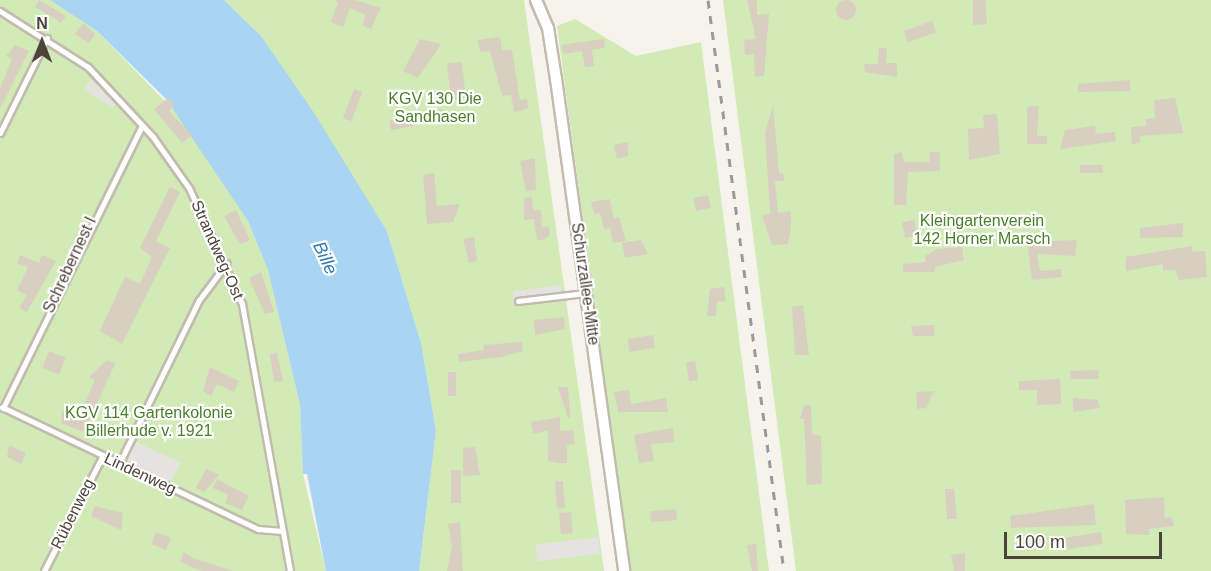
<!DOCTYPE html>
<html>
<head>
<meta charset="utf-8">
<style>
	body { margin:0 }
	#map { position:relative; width:1211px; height:571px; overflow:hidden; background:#f6f3ec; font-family:Helvetica,sans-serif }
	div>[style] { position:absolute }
	.green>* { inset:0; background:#d2eab5 }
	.parking>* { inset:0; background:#e5e3e0; transform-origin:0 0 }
	.water>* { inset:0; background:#a9d4f2 }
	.building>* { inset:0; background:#d8cfc1; transform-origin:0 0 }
	.round { border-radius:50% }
	.roads { filter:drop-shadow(2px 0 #c2bbae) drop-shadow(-2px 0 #c2bbae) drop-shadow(0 2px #c2bbae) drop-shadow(0 -2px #c2bbae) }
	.lane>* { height:5px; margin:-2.5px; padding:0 2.5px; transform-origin:2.5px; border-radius:2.5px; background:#fff }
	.street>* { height:10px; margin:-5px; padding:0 5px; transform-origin:5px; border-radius:5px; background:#fff }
	.rail>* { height:3px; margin-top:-1.5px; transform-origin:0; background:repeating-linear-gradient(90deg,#9a9a9a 0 8px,transparent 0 16px) }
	span { translate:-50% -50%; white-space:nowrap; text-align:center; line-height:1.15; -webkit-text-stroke:4.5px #fff; paint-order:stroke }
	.park-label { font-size:16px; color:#4a7f2a }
	.street-label { font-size:16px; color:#4b4439 }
	.water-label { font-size:18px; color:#2e7ab2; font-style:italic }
	.north { position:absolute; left:12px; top:12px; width:60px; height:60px; -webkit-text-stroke:4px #fff; paint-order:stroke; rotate:0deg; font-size:16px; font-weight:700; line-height:24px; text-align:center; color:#4b4439 }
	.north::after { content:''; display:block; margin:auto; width:21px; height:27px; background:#4b4439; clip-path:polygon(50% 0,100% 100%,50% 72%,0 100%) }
	.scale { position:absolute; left:1004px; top:532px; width:158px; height:27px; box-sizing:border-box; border:3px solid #4b4439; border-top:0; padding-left:8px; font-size:18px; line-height:21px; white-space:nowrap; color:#4b4439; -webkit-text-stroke:4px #fff; paint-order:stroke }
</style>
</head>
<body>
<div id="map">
	<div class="green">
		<i style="clip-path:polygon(0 0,50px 0,97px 31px,181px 118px,248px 221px,268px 270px,300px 405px,303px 474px,326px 571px,0 571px)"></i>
		<i style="clip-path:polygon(224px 0,524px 0,604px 571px,419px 571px,436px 431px,421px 343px,387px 231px,261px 36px)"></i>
		<i style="clip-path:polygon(723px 0,1211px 0,1211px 571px,796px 571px)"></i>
		<i style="clip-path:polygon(575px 19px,636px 56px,701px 42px,769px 571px,630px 571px,557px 26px)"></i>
	</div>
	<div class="parking">
		<i style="clip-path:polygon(93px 77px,118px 102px,113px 108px,84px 89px)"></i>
		<i style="left:561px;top:285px;width:14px;height:49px;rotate:82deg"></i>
		<i style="clip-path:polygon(134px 441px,181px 463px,170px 482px,130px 464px,126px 456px)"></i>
		<i style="left:598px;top:537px;width:17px;height:63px;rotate:83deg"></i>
	</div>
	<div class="water">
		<i style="clip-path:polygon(50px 0,224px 0,261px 36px,314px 113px,387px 231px,421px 343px,436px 431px,419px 571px,326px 571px,307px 474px,303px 474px,300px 405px,268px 270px,248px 221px,166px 99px,97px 31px)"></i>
	</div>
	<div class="building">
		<i style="left:39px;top:0;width:31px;height:8px;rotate:31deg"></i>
		<i style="clip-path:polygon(334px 0,355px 0,381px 8px,371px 29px,362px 25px,366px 15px,350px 8px,343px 27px,331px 22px,338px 2px)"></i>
		<i style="clip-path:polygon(747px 0,757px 0,757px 15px,769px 14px,764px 76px,755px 77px,754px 54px,745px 55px,744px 40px,756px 39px)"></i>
		<i style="clip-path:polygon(973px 0,985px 0,987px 24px,973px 25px)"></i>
		<i class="round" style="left:836px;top:0;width:20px;height:20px"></i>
		<i style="left:932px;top:21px;width:12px;height:30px;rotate:70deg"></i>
		<i style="clip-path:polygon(83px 23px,95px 34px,89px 43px,75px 34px)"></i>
		<i style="clip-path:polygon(500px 37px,502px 50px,512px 50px,520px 100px,527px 99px,528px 108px,521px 111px,514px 112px,511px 95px,502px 96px,490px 51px,480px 52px,478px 40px)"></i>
		<i style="clip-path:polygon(420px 39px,441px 44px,418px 78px,403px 71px)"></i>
		<i style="clip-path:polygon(604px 39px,605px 48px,592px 50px,594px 66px,585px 67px,582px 51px,563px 54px,561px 45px)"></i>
		<i style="clip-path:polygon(15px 45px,29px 51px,0 109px,0 88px,12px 59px,6px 56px)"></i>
		<i style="clip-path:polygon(879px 48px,887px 48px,886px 63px,897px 63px,897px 77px,865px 72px,864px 64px,878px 64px)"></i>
		<i style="left:462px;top:62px;width:36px;height:15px;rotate:84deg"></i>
		<i style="clip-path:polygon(1130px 80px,1130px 91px,1078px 92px,1078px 84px)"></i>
		<i style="left:354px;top:89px;width:9px;height:31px;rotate:21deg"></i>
		<i style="clip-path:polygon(168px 98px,175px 106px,169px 111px,192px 135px,182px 143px,154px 109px)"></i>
		<i style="clip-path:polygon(1175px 98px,1183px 133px,1140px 136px,1140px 143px,1132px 144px,1131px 127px,1146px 126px,1145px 119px,1155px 118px,1154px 100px)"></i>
		<i style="clip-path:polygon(773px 105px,779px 173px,783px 173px,784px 181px,775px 181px,778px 213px,791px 211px,791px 227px,788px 244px,772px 245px,762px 215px,770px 214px,765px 133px)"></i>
		<i style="clip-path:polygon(1039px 106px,1037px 136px,1047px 136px,1047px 144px,1027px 144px,1027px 107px)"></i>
		<i style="left:443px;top:109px;width:13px;height:15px;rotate:81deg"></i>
		<i style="clip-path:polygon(997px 114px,1000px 154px,969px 160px,968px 129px,984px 128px,983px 115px)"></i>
		<i style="left:412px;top:116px;width:10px;height:23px;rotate:79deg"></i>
		<i style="clip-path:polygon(1095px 126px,1096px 134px,1115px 132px,1116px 141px,1060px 149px,1065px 130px)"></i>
		<i style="clip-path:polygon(628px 142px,628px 156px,617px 159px,614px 145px)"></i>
		<i style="clip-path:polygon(902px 152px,904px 162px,929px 162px,930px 152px,940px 152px,940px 171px,908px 172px,906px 205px,894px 205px,894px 154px)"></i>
		<i style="clip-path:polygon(535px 158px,536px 190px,526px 191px,520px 161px)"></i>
		<i style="left:1103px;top:165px;width:8px;height:23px;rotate:90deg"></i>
		<i style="clip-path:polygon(434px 173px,437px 206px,460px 204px,453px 222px,427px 224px,423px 175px)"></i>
		<i style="clip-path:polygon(170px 187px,180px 192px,156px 241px,170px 248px,122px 344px,100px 331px,125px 277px,140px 284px,152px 257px,140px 248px)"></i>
		<i style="left:708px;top:195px;width:13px;height:15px;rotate:77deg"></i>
		<i style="clip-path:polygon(532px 197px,533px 210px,541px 210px,542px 227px,549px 226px,550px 235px,543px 240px,537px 240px,534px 219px,524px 220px,524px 198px)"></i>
		<i style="clip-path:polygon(610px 199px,614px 219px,619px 217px,626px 241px,613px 243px,610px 228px,604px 229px,600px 213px,594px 214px,591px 202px)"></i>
		<i style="clip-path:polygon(236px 210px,250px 240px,240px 244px,224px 216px)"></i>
		<i style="left:914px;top:220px;width:16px;height:12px;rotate:79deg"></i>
		<i style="clip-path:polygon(1183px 223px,1183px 237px,1140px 238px,1140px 228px)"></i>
		<i style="clip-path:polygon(474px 237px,477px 261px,469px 263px,463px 239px)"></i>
		<i style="clip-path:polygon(641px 240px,648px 254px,625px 258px,622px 243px)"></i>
		<i style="clip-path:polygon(1077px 240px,1075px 256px,1037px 254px,1040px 271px,1061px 269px,1062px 277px,1032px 280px,1027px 242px)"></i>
		<i style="clip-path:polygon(1192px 246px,1192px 252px,1205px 251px,1207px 277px,1179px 280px,1175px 270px,1163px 270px,1163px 264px,1126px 271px,1126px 257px)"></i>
		<i style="clip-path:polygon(962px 247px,964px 260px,935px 267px,935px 272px,903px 272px,903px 264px,926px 262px,925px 256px,937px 249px)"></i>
		<i style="clip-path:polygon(20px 255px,39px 263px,42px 255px,56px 261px,27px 312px,19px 308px,27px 295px,17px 290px,28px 267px,17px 263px)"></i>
		<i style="clip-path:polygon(261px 272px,274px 312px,265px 314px,249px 278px)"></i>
		<i style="clip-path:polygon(724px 287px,726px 301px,717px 302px,716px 316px,707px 316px,710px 289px)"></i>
		<i style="clip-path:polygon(803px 305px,809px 355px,795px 355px,792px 307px)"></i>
		<i style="clip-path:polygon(564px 317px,565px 329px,535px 335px,534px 320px)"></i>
		<i style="clip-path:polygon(934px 325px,934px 336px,913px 336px,911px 326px)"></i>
		<i style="left:653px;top:335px;width:13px;height:26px;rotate:81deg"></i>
		<i style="clip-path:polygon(522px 342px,523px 351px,501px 357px,459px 362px,458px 354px,484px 350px,483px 345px)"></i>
		<i style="left:49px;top:351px;width:18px;height:18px;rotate:22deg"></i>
		<i style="clip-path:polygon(277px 353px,283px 381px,274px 382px,270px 354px)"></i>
		<i style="clip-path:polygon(107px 360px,115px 364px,84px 432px,61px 423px,62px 411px,78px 418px,95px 380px,89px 377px)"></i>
		<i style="left:695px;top:361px;width:19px;height:9px;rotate:81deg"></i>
		<i style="clip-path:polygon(210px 367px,239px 381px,234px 392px,217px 384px,211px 396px,203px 391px)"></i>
		<i style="clip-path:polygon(1098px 370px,1099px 379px,1071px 379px,1070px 371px)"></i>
		<i style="left:448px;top:372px;width:8px;height:24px"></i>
		<i style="clip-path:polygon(1060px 379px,1061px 404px,1037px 405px,1037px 390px,1019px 390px,1019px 381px)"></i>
		<i style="clip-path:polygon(558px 387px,568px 387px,570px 417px,568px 418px)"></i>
		<i style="clip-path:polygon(629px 390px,631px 404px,666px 398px,668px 412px,618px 412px,614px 392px)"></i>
		<i style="clip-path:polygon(934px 391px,926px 408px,917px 409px,916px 392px)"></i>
		<i style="clip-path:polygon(1073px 398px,1098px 400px,1100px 408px,1073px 412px)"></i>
		<i style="clip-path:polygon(804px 405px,811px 405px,812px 434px,821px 436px,822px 484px,807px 485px,804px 419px,800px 419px)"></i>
		<i style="clip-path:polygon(560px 417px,560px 431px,573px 430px,575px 444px,567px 445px,567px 463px,556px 463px,548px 460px,548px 430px,533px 434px,531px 422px)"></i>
		<i style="clip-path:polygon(673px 428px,674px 442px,651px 444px,654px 461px,639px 463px,634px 435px)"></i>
		<i style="clip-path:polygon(9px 445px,26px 453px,21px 464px,7px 457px)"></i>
		<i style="clip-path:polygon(475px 447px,480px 475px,463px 476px,463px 448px)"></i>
		<i style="clip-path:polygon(206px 469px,219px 475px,204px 492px,196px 488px)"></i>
		<i style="left:451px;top:470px;width:10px;height:33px"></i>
		<i style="clip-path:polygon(217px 479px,249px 496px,242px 510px,225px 503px,228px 495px,213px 488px)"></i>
		<i style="left:563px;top:481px;width:27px;height:8px;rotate:86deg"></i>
		<i style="clip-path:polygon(945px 489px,954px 489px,957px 519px,947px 519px)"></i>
		<i style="clip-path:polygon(1164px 497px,1165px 518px,1172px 517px,1174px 526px,1149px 529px,1150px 535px,1126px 534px,1125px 500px)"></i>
		<i style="clip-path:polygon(1094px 504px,1096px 525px,1011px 528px,1010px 516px)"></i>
		<i style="clip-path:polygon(95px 506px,123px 513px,121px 530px,91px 516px)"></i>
		<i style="left:676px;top:509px;width:11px;height:26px;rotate:85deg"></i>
		<i style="left:571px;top:512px;width:21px;height:12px;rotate:85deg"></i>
		<i style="clip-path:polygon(460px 522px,463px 571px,447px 571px,452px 546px,448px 524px)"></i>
		<i style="left:156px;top:532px;width:16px;height:13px;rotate:22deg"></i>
		<i style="left:1101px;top:532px;width:12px;height:36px;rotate:81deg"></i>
		<i style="clip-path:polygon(756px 544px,758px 571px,752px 571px,747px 545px)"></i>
		<i style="clip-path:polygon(184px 552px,193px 558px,233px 571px,202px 571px,180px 562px)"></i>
		<i style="clip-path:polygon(965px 553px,965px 571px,954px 571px,951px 555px)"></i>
	</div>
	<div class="roads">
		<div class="lane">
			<i style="left:0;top:11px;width:104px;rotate:32.5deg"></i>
			<i style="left:88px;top:67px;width:96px;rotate:47.1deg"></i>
			<i style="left:153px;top:137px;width:62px;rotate:54.8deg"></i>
			<i style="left:189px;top:188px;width:128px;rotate:65.4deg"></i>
			<i style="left:242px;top:304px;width:271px;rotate:79.8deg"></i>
			<i style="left:0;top:133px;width:106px;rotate:-63.7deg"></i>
			<i style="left:518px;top:301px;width:67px;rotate:-6.8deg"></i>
			<i style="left:2px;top:407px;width:284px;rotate:25.5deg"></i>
			<i style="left:258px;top:529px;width:24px;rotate:5deg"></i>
			<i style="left:3px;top:408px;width:315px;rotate:-63.8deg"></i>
			<i style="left:119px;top:464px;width:182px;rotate:-64deg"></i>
			<i style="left:199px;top:300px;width:46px;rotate:-52.9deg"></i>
			<i style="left:44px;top:571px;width:128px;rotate:-63deg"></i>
		</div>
		<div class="street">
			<i style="left:536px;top:0;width:30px;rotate:67deg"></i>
			<i style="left:548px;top:28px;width:52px;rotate:81.1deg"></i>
			<i style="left:556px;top:79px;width:497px;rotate:82.1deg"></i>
		</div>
	</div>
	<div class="rail">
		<i style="left:708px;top:0;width:576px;rotate:82.42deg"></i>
	</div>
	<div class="park-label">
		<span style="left:435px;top:108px">KGV 130 Die<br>Sandhasen</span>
		<span style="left:982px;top:230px">Kleingartenverein<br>142 Horner Marsch</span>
		<span style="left:149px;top:422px">KGV 114 Gartenkolonie<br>Billerhude v. 1921</span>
	</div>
	<div class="street-label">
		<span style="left:217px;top:250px;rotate:66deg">Strandweg-Ost</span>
		<span style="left:70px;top:265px;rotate:-65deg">Schrebernest I</span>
		<span style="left:585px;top:284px;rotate:82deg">Schurzallee-Mitte</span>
		<span style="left:140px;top:474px;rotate:25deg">Lindenweg</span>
		<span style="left:73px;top:514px;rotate:-63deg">Rübenweg</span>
	</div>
	<div class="water-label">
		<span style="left:325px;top:258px;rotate:65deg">Bille</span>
	</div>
	<div class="north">N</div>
	<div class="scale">100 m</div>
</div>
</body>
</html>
